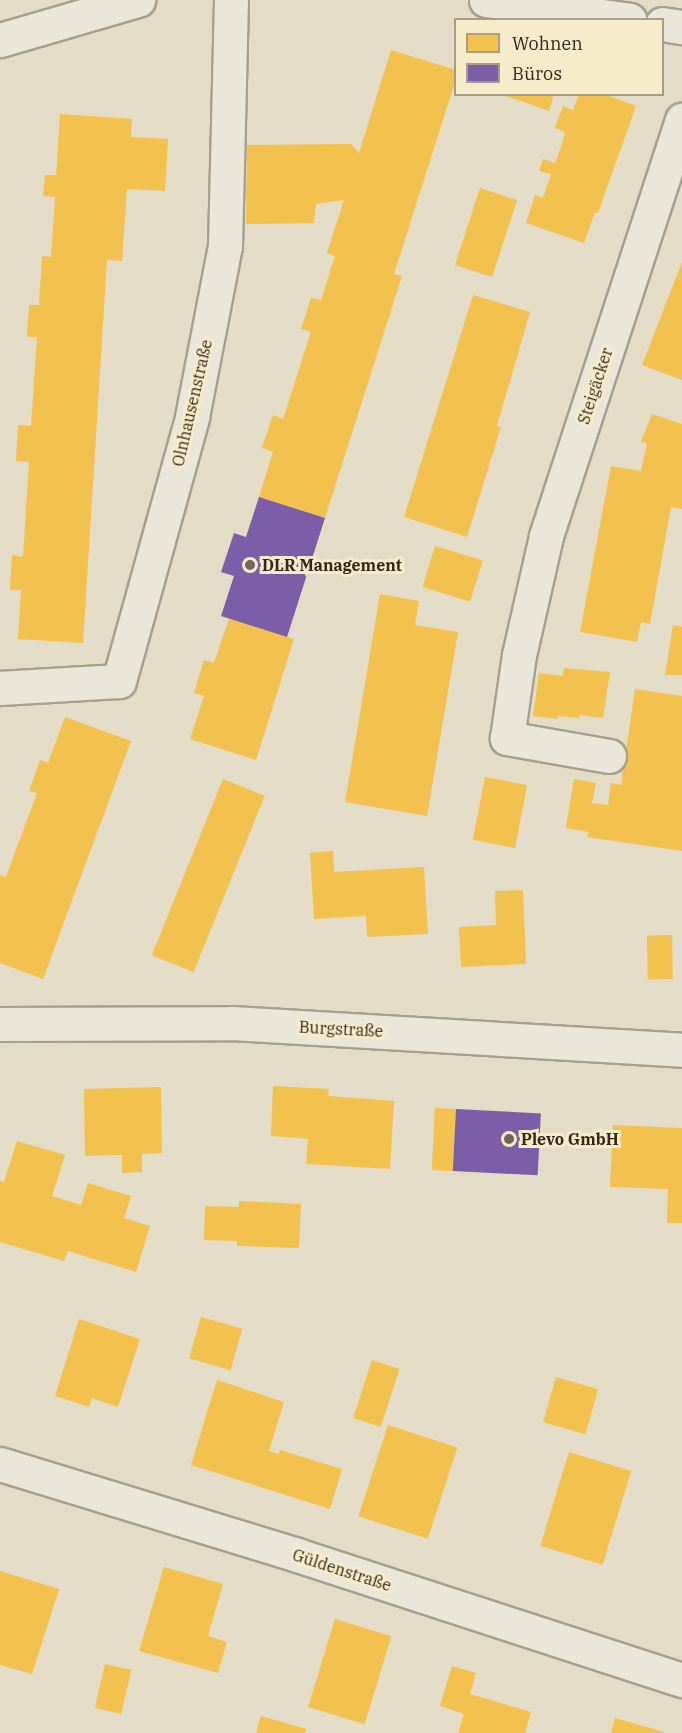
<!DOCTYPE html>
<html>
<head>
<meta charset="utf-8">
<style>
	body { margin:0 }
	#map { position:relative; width:682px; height:1733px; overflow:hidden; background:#e3dcc6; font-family:"IBM Plex Serif",serif }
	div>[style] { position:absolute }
	.homes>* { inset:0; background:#f2c14e; transform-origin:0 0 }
	.offices>* { inset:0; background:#7b5ea7; transform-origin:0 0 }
	.roads { filter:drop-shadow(2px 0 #a7a090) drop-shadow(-2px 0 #a7a090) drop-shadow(0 2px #a7a090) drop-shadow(0 -2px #a7a090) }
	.minor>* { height:33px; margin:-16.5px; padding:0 16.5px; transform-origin:16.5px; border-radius:16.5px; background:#eae6d9 }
	.dots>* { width:16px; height:16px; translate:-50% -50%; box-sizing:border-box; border:3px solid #f6ecca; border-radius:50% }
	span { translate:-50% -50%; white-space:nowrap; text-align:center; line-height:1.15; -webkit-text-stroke:6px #f6ecca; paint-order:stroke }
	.street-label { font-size:16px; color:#35281a }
	.poi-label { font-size:16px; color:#35281a; font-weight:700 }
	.left { translate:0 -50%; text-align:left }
	.legend { position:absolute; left:454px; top:18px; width:210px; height:78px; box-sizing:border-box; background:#f6ecca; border:2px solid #a99e84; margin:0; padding:8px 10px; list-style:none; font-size:18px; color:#35281a }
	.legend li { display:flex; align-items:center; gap:12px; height:30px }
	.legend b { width:30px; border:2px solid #a99e84 }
</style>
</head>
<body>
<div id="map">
	<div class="homes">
		<i style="clip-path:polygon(391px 50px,456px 70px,456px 79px,394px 274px,402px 276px,325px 518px,259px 497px,273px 452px,262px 448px,273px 415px,283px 419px,311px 332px,301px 329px,311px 298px,321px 300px,335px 256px,327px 253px,344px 200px,316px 204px,314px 223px,246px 224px,247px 145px,351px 144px,359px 153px)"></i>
		<i style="clip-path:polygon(500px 94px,554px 94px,549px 111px)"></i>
		<i style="clip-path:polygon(579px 94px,604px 94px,636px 106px,598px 213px,595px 212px,584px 243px,526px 223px,535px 195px,543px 198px,551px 174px,539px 171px,543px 159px,555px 163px,563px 141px,565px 132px,555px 128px,563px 106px,573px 110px)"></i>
		<i style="clip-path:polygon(60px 114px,132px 119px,131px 137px,168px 139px,165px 191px,127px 189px,122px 261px,107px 260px,83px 643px,18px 639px,21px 590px,10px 590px,12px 555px,23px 557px,26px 510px,29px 462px,16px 461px,18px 425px,31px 426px,37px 337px,27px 337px,29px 305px,39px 305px,42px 256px,51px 257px,55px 197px,43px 196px,45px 175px,56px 175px)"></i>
		<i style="left:480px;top:188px;width:39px;height:81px;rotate:18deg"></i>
		<i style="clip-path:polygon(682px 262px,682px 380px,642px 365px)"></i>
		<i style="clip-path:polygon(473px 295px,530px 312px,497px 426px,501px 427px,467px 537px,404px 517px)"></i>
		<i style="clip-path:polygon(652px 414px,682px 424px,682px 509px,671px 507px,650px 624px,641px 622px,637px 642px,580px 632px,611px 466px,641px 471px,647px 443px,641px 442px)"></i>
		<i style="left:435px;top:546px;width:50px;height:43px;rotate:17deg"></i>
		<i style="clip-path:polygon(380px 594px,419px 601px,415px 625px,458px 632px,427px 816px,345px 802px)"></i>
		<i style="clip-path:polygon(229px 619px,294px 639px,256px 760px,190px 739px,204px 696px,194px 693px,204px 660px,214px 663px)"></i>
		<i style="clip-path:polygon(673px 625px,682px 627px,682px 675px,665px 675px)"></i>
		<i style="clip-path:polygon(564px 668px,610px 672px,603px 718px,579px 715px,579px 718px,558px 716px,557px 719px,533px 716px,539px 673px,563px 676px)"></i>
		<i style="clip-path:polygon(635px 689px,682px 696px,682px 851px,587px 837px,589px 832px,566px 828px,574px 779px,596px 783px,592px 803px,608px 805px,611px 783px,621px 785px)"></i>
		<i style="clip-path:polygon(65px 717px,131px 741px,43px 979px,0 963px,0 875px,6px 877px,37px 793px,29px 791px,40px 760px,48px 763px)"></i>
		<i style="left:485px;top:777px;width:43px;height:64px;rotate:11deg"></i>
		<i style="left:223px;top:779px;width:45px;height:190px;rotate:22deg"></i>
		<i style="clip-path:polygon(333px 851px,334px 872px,424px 867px,428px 934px,367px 937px,366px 916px,314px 919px,310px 853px)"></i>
		<i style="clip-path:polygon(523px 890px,526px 964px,461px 967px,459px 927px,496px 925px,495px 891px)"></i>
		<i style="left:672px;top:935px;width:44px;height:25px;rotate:89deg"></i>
		<i style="clip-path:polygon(273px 1086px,329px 1089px,328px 1096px,394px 1101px,390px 1169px,306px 1164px,308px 1139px,271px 1136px)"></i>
		<i style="clip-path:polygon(161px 1087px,162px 1153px,142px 1154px,142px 1172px,122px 1173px,122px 1155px,85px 1156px,84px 1089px)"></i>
		<i style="left:435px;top:1108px;width:21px;height:62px;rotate:3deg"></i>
		<i style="clip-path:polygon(613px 1125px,682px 1128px,682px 1223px,667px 1223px,668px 1189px,610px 1187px)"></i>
		<i style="clip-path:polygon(17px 1141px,65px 1155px,52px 1196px,81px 1205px,88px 1183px,131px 1196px,124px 1218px,150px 1226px,136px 1272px,68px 1251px,64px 1261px,0 1242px,0 1181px,4px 1182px)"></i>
		<i style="clip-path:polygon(239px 1201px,301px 1204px,299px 1248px,237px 1246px,237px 1241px,204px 1240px,205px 1206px,239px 1207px)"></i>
		<i style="left:201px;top:1317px;width:43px;height:43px;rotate:16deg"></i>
		<i style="clip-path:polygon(79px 1319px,140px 1339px,118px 1407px,92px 1398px,89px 1407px,55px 1396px)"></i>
		<i style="left:372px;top:1360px;width:29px;height:61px;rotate:18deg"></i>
		<i style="left:556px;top:1377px;width:44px;height:47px;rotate:16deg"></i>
		<i style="clip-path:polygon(217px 1380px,284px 1402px,269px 1451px,279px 1454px,280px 1450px,342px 1469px,330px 1509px,191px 1465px)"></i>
		<i style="left:388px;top:1425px;width:73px;height:96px;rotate:18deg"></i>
		<i style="left:569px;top:1452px;width:65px;height:98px;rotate:17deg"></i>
		<i style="clip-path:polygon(164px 1567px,223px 1584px,208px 1636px,227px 1642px,218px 1673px,139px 1651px)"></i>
		<i style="clip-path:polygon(0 1571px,59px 1589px,32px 1674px,0 1665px)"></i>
		<i style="left:335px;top:1619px;width:59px;height:92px;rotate:17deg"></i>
		<i style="left:105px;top:1664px;width:27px;height:45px;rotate:13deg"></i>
		<i style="clip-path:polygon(452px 1666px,476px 1673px,470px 1694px,531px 1712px,525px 1733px,458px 1733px,464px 1714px,440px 1706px)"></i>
		<i style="clip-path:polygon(261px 1716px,306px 1729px,305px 1733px,256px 1733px)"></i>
		<i style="clip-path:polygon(615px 1718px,664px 1732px,664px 1733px,611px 1733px)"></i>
	</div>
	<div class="offices">
		<i style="clip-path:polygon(259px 497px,325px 518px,287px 637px,221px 616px,234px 576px,221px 572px,234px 533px,246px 537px)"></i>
		<i style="left:456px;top:1109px;width:85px;height:62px;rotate:3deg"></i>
	</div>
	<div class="roads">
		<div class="minor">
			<i style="left:486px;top:0;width:145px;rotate:7.9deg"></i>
			<i style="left:662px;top:24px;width:20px;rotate:9deg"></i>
			<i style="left:0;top:40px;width:144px;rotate:-16.2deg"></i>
			<i style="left:0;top:688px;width:119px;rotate:-3.4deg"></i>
			<i style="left:119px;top:681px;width:274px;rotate:-74.5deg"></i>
			<i style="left:192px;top:417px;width:174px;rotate:-79.1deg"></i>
			<i style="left:225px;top:246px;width:246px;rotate:-88.6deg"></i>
			<i style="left:609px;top:756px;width:104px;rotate:-170deg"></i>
			<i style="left:507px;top:738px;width:84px;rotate:-81.8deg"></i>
			<i style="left:519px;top:655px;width:122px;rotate:-77.2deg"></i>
			<i style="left:546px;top:536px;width:438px;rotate:-71.9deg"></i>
			<i style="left:0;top:1024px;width:232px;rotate:-0.2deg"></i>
			<i style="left:232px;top:1023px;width:451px;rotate:3.4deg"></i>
			<i style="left:0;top:1464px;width:311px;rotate:17deg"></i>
			<i style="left:297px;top:1555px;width:405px;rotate:18deg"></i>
		</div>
	</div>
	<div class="dots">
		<i style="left:250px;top:565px;background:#726756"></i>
		<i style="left:509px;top:1139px;background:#726756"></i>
	</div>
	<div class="street-label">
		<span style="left:595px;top:386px;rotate:-72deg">Steigäcker</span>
		<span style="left:192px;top:403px;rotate:-77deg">Olnhausenstraße</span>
		<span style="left:341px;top:1029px;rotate:3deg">Burgstraße</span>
		<span style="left:342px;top:1570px;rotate:18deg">Güldenstraße</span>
	</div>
	<div class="poi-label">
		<span class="left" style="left:262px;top:565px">DLR Management</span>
		<span class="left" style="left:521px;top:1139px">Plevo GmbH</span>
	</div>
	<ul class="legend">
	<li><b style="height:16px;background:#f2c14e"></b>Wohnen</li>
	<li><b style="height:16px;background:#7b5ea7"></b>Büros</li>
	</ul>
</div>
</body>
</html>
